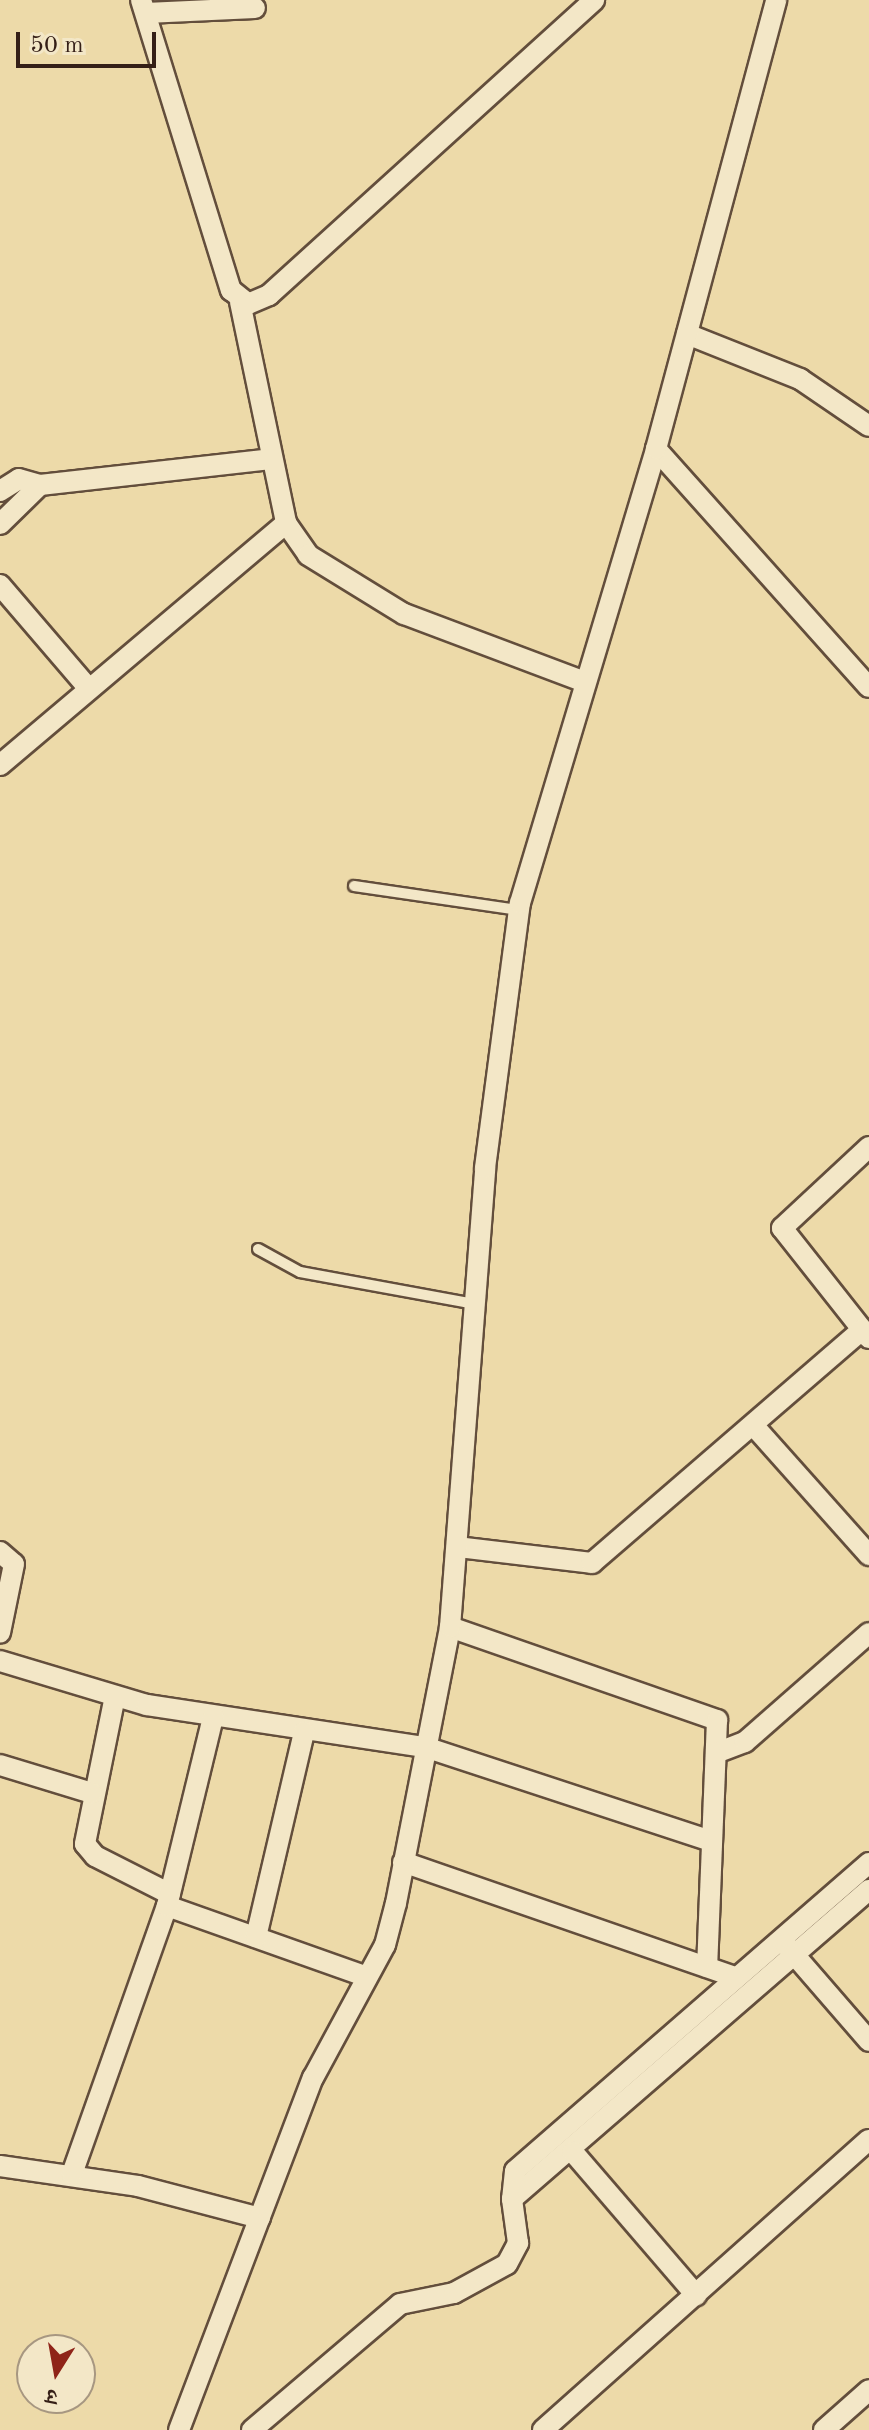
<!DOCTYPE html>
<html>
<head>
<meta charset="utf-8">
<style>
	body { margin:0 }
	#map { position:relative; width:869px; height:2430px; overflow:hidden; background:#eddaa9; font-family:"Old Standard TT","Noto Serif Devanagari",serif }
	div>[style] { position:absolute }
	.roads { filter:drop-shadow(2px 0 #634e3c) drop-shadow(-2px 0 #634e3c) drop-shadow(0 2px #634e3c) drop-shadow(0 -2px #634e3c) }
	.service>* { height:10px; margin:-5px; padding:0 5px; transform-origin:5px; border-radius:5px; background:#f3e7c7 }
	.minor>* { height:20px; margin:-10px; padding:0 10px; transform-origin:10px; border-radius:10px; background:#f3e7c7 }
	span { translate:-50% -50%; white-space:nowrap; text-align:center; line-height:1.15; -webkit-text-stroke:6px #f3e7c7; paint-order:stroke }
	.north { position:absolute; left:16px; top:2334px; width:80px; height:80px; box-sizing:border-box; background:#f3e7c7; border:2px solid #a79781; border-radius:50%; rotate:191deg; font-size:22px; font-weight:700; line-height:32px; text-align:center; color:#351f17 }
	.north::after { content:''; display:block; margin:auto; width:28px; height:36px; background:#8f2418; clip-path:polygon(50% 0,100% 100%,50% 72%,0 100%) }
	.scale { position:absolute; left:16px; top:32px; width:140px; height:36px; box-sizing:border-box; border:4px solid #351f17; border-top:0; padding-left:10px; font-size:24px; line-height:28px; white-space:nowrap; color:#351f17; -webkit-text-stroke:6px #f3e7c7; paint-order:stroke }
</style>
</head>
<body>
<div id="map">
	<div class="roads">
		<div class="service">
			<i style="left:354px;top:886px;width:167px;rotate:8.3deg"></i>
			<i style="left:258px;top:1249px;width:48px;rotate:28.7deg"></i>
			<i style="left:300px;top:1272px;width:177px;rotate:10.4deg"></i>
		</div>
		<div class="minor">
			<i style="left:141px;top:0;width:304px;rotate:72.8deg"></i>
			<i style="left:231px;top:290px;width:22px;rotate:39deg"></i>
			<i style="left:248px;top:304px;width:23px;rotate:-23deg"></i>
			<i style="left:269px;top:295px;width:439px;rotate:-42.2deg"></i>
			<i style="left:146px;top:13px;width:109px;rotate:-2.6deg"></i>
			<i style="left:240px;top:302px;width:226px;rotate:78.2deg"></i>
			<i style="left:286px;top:523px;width:39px;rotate:55deg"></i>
			<i style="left:308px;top:555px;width:113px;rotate:31.6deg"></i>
			<i style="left:404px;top:614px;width:190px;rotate:20.6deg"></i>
			<i style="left:687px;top:334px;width:122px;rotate:21.7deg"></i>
			<i style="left:800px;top:379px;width:83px;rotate:34.3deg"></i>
			<i style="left:656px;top:449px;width:319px;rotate:48.2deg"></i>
			<i style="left:0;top:491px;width:22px;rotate:-32deg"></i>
			<i style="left:19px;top:479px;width:22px;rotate:16deg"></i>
			<i style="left:40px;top:485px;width:232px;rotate:-6.4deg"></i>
			<i style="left:0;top:524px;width:56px;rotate:-44.3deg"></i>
			<i style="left:0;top:585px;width:137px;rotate:49.4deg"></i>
			<i style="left:0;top:765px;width:375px;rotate:-40.2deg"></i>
			<i style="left:869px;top:1147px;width:119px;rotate:137deg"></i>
			<i style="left:782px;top:1228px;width:140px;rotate:51.7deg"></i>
			<i style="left:754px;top:1426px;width:173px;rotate:48.3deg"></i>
			<i style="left:458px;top:1547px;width:135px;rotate:6.8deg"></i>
			<i style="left:592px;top:1563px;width:357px;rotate:-40.8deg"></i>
			<i style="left:0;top:1552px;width:18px;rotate:41deg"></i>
			<i style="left:14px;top:1564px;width:70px;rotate:101.5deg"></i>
			<i style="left:450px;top:1627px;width:283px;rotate:19.2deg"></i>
			<i style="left:717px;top:1720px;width:247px;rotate:92.3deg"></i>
			<i style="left:0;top:1661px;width:153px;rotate:16.7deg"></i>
			<i style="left:147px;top:1705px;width:281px;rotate:8.6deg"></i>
			<i style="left:425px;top:1747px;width:301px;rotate:18.2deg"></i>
			<i style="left:115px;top:1696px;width:151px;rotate:101.5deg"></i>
			<i style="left:85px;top:1844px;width:16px;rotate:50deg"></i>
			<i style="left:95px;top:1856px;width:84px;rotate:26.9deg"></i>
			<i style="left:716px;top:1753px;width:31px;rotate:-21deg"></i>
			<i style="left:745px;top:1742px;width:165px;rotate:-41.3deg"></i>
			<i style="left:0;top:1765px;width:96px;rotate:16.9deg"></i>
			<i style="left:403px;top:1862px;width:351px;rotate:19.1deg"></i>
			<i style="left:869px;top:1863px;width:469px;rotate:139deg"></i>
			<i style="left:515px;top:2171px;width:28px;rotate:96deg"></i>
			<i style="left:512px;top:2199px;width:472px;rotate:-40.9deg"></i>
			<i style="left:167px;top:1906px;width:212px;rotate:19.5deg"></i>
			<i style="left:256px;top:1937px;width:211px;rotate:-76.8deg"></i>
			<i style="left:785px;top:1944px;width:128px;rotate:49.1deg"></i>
			<i style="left:573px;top:2152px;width:189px;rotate:49.3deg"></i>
			<i style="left:0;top:2166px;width:139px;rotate:8.2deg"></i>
			<i style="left:138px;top:2186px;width:126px;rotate:14.7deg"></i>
			<i style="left:72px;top:2174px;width:284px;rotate:-70.5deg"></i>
			<i style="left:167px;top:1906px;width:195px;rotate:-76.3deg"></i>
			<i style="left:179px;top:2430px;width:377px;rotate:-69.2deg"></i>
			<i style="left:313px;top:2078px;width:151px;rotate:-61.6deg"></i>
			<i style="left:385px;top:1945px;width:43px;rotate:-75.3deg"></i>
			<i style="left:396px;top:1903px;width:281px;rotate:-78.9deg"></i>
			<i style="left:450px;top:1627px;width:460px;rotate:-85.6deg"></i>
			<i style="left:485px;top:1168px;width:267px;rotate:-82.5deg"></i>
			<i style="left:520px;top:903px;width:474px;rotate:-73.3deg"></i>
			<i style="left:656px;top:449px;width:465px;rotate:-75deg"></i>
			<i style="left:252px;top:2430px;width:194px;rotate:-40.4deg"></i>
			<i style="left:400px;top:2304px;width:55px;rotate:-11.5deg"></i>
			<i style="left:454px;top:2293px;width:60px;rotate:-28.7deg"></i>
			<i style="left:507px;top:2264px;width:24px;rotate:-62deg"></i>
			<i style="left:518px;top:2243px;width:44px;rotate:-97.8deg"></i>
			<i style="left:543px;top:2430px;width:436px;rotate:-41.7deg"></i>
			<i style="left:824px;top:2430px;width:60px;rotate:-41.6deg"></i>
		</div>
	</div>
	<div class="north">उ</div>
	<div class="scale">50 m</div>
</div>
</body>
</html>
